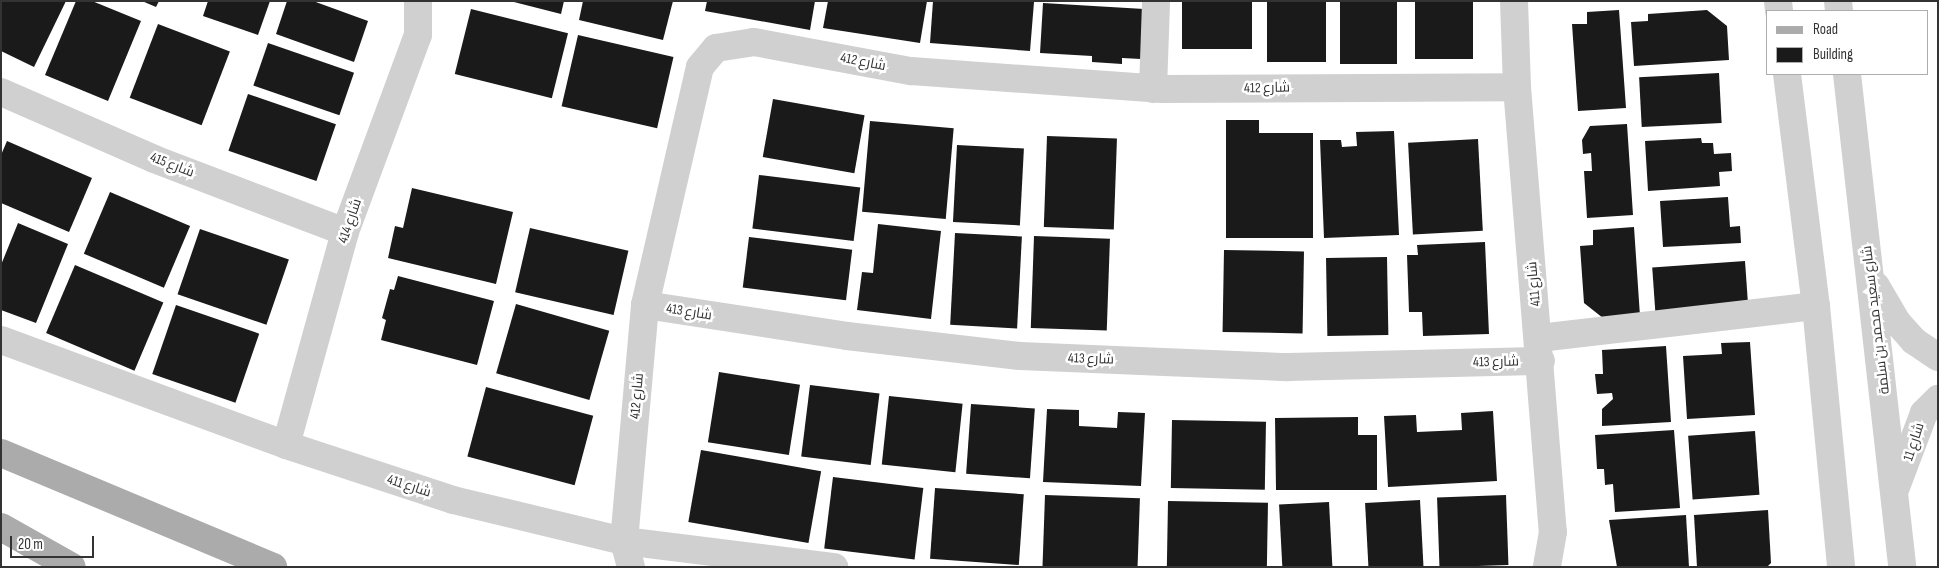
<!DOCTYPE html>
<html>
<head>
<meta charset="utf-8">
<style>
	body { margin:0 }
	#map { position:relative; width:1939px; height:568px; overflow:hidden; background:#fff; font-family:"Sofia Sans Condensed",Cairo,sans-serif }
	div>[style] { position:absolute }
	.building>* { inset:0; background:#1a1a1a; transform-origin:0 0 }
	.minor>* { height:28px; margin:-14px; padding:0 14px; transform-origin:14px; border-radius:14px; background:#d0d0d0 }
	.major>* { height:28px; margin:-14px; padding:0 14px; transform-origin:14px; border-radius:14px; background:#ababab }
	span { translate:-50% -50%; white-space:nowrap; text-align:center; line-height:1.15; -webkit-text-stroke:5px #fff; paint-order:stroke }
	.street-label { font-size:14px; color:#333 }
	.frame { position:absolute; inset:0; border:2px solid #333; pointer-events:none }
	.legend { position:absolute; left:1766px; top:10px; width:162px; height:65px; box-sizing:border-box; background:#fff; border:1px solid #adadad; margin:0; padding:6px 9px; list-style:none; font-size:15px; color:#333 }
	.legend li { display:flex; align-items:center; gap:10px; height:25px }
	.legend b { width:25px; border:1px solid #adadad }
	.scale { position:absolute; left:10px; top:536px; width:84px; height:22px; box-sizing:border-box; border:2px solid #333; border-top:0; padding-left:6px; font-size:15px; line-height:18px; white-space:nowrap; color:#333; -webkit-text-stroke:4px #fff; paint-order:stroke }
</style>
</head>
<body>
<div id="map">
	<div class="building">
		<i style="clip-path:polygon(1px 1px,66px 1px,34px 67px,1px 51px)"></i>
		<i style="clip-path:polygon(76px 1px,92px 1px,141px 21px,108px 101px,45px 75px)"></i>
		<i style="clip-path:polygon(142px 1px,159px 1px,156px 7px)"></i>
		<i style="clip-path:polygon(208px 1px,270px 1px,258px 35px,203px 16px)"></i>
		<i style="clip-path:polygon(287px 1px,313px 1px,368px 21px,354px 62px,276px 34px)"></i>
		<i style="clip-path:polygon(510px 1px,564px 1px,561px 14px)"></i>
		<i style="clip-path:polygon(583px 1px,673px 1px,663px 40px,579px 20px)"></i>
		<i style="clip-path:polygon(707px 1px,815px 1px,810px 30px,705px 11px)"></i>
		<i style="clip-path:polygon(828px 1px,927px 1px,920px 43px,823px 28px)"></i>
		<i style="clip-path:polygon(933px 1px,1034px 2px,1030px 51px,930px 43px)"></i>
		<i style="left:1182px;top:1px;width:70px;height:48px"></i>
		<i style="left:1267px;top:1px;width:59px;height:61px"></i>
		<i style="left:1340px;top:1px;width:57px;height:63px"></i>
		<i style="left:1415px;top:1px;width:58px;height:58px"></i>
		<i style="clip-path:polygon(1043px 3px,1144px 9px,1141px 59px,1122px 58px,1122px 64px,1092px 62px,1092px 56px,1040px 53px)"></i>
		<i style="left:471px;top:9px;width:100px;height:67px;rotate:14deg"></i>
		<i style="clip-path:polygon(1619px 10px,1626px 108px,1578px 111px,1572px 24px,1587px 24px,1587px 12px)"></i>
		<i style="clip-path:polygon(1707px 10px,1727px 26px,1729px 60px,1634px 66px,1631px 22px,1648px 21px,1648px 14px)"></i>
		<i style="left:158px;top:24px;width:77px;height:79px;rotate:21deg"></i>
		<i style="left:578px;top:35px;width:98px;height:73px;rotate:13deg"></i>
		<i style="left:268px;top:43px;width:91px;height:45px;rotate:19deg"></i>
		<i style="left:1719px;top:73px;width:50px;height:80px;rotate:87deg"></i>
		<i style="left:248px;top:94px;width:93px;height:60px;rotate:19deg"></i>
		<i style="left:773px;top:99px;width:93px;height:59px;rotate:10deg"></i>
		<i style="clip-path:polygon(1226px 120px,1259px 120px,1259px 133px,1313px 133px,1313px 238px,1226px 238px)"></i>
		<i style="left:870px;top:121px;width:84px;height:91px;rotate:5deg"></i>
		<i style="clip-path:polygon(1627px 124px,1633px 215px,1587px 218px,1584px 171px,1592px 171px,1591px 153px,1583px 154px,1582px 140px,1590px 126px)"></i>
		<i style="clip-path:polygon(1394px 131px,1399px 235px,1324px 238px,1320px 140px,1341px 140px,1342px 147px,1357px 146px,1356px 132px)"></i>
		<i style="left:1047px;top:136px;width:70px;height:91px;rotate:2deg"></i>
		<i style="clip-path:polygon(1701px 138px,1702px 143px,1713px 143px,1714px 154px,1731px 153px,1732px 171px,1719px 172px,1720px 186px,1648px 191px,1645px 141px)"></i>
		<i style="left:1478px;top:139px;width:92px;height:70px;rotate:87deg"></i>
		<i style="clip-path:polygon(7px 141px,92px 178px,69px 232px,1px 203px,1px 155px)"></i>
		<i style="left:957px;top:145px;width:67px;height:77px;rotate:3deg"></i>
		<i style="left:759px;top:175px;width:102px;height:54px;rotate:7deg"></i>
		<i style="clip-path:polygon(412px 188px,513px 212px,496px 284px,388px 258px,395px 226px,403px 228px)"></i>
		<i style="left:110px;top:192px;width:87px;height:67px;rotate:23deg"></i>
		<i style="clip-path:polygon(1728px 197px,1730px 227px,1740px 226px,1741px 243px,1663px 247px,1660px 201px)"></i>
		<i style="clip-path:polygon(18px 223px,68px 244px,36px 323px,1px 310px,1px 265px)"></i>
		<i style="clip-path:polygon(878px 224px,941px 231px,931px 319px,857px 310px,862px 272px,873px 273px)"></i>
		<i style="clip-path:polygon(1634px 227px,1640px 316px,1603px 318px,1584px 303px,1580px 246px,1593px 245px,1593px 230px)"></i>
		<i style="left:530px;top:228px;width:101px;height:66px;rotate:13deg"></i>
		<i style="left:200px;top:229px;width:94px;height:69px;rotate:19deg"></i>
		<i style="left:955px;top:233px;width:67px;height:92px;rotate:3deg"></i>
		<i style="left:1034px;top:236px;width:76px;height:92px;rotate:2deg"></i>
		<i style="left:749px;top:237px;width:104px;height:51px;rotate:7deg"></i>
		<i style="clip-path:polygon(1485px 242px,1489px 334px,1423px 336px,1422px 312px,1409px 312px,1407px 255px,1418px 255px,1417px 245px)"></i>
		<i style="left:1224px;top:250px;width:80px;height:82px;rotate:1deg"></i>
		<i style="left:1387px;top:257px;width:78px;height:61px;rotate:89deg"></i>
		<i style="left:1745px;top:261px;width:52px;height:93px;rotate:86deg"></i>
		<i style="left:75px;top:265px;width:96px;height:74px;rotate:23deg"></i>
		<i style="clip-path:polygon(398px 276px,494px 301px,477px 365px,381px 340px,386px 320px,382px 318px,390px 289px,394px 290px)"></i>
		<i style="left:516px;top:304px;width:97px;height:72px;rotate:16deg"></i>
		<i style="left:176px;top:305px;width:88px;height:73px;rotate:19deg"></i>
		<i style="clip-path:polygon(1750px 342px,1755px 415px,1687px 419px,1683px 356px,1722px 354px,1721px 343px)"></i>
		<i style="clip-path:polygon(1666px 346px,1671px 422px,1602px 426px,1602px 409px,1613px 399px,1612px 393px,1597px 394px,1595px 374px,1603px 374px,1602px 350px)"></i>
		<i style="left:719px;top:372px;width:82px;height:71px;rotate:9deg"></i>
		<i style="left:810px;top:385px;width:70px;height:72px;rotate:7deg"></i>
		<i style="left:486px;top:387px;width:111px;height:72px;rotate:15deg"></i>
		<i style="left:889px;top:396px;width:74px;height:69px;rotate:6deg"></i>
		<i style="left:971px;top:404px;width:64px;height:70px;rotate:4deg"></i>
		<i style="clip-path:polygon(1047px 409px,1079px 410px,1079px 426px,1117px 428px,1118px 412px,1145px 413px,1141px 486px,1043px 482px)"></i>
		<i style="clip-path:polygon(1493px 411px,1497px 481px,1388px 487px,1384px 416px,1416px 415px,1417px 432px,1462px 430px,1461px 413px)"></i>
		<i style="clip-path:polygon(1358px 417px,1358px 435px,1377px 435px,1377px 490px,1276px 490px,1275px 418px)"></i>
		<i style="left:1172px;top:420px;width:94px;height:68px;rotate:1deg"></i>
		<i style="clip-path:polygon(1674px 430px,1680px 508px,1615px 512px,1613px 484px,1605px 485px,1604px 469px,1597px 469px,1595px 435px)"></i>
		<i style="left:1755px;top:431px;width:64px;height:67px;rotate:86deg"></i>
		<i style="left:701px;top:450px;width:122px;height:73px;rotate:10deg"></i>
		<i style="left:833px;top:477px;width:91px;height:72px;rotate:7deg"></i>
		<i style="left:935px;top:488px;width:89px;height:71px;rotate:4deg"></i>
		<i style="left:1045px;top:495px;width:95px;height:72px;rotate:2deg"></i>
		<i style="left:1506px;top:495px;width:70px;height:69px;rotate:88deg"></i>
		<i style="left:1420px;top:500px;width:67px;height:55px;rotate:87deg"></i>
		<i style="left:1168px;top:501px;width:100px;height:66px;rotate:1deg"></i>
		<i style="left:1329px;top:502px;width:64px;height:50px;rotate:87deg"></i>
		<i style="clip-path:polygon(1768px 510px,1771px 563px,1767px 567px,1697px 567px,1694px 515px)"></i>
		<i style="clip-path:polygon(1686px 515px,1689px 567px,1617px 567px,1609px 520px)"></i>
	</div>
	<div class="minor">
		<i style="left:1514px;top:1px;width:86px;rotate:88deg"></i>
		<i style="left:1517px;top:87px;width:446px;rotate:85.4deg"></i>
		<i style="left:1553px;top:532px;width:36px;rotate:100deg"></i>
		<i style="left:1778px;top:1px;width:10px;rotate:84deg"></i>
		<i style="left:1838px;top:1px;width:10px;rotate:84deg"></i>
		<i style="left:1787px;top:74px;width:234px;rotate:82.9deg"></i>
		<i style="left:1816px;top:306px;width:262px;rotate:84.5deg"></i>
		<i style="left:1847px;top:74px;width:496px;rotate:83.6deg"></i>
		<i style="left:1153px;top:89px;width:88px;rotate:-88deg"></i>
		<i style="left:1px;top:92px;width:167px;rotate:23.6deg"></i>
		<i style="left:154px;top:159px;width:204px;rotate:20.9deg"></i>
		<i style="left:1876px;top:286px;width:42px;rotate:59.7deg"></i>
		<i style="left:1897px;top:322px;width:25px;rotate:48deg"></i>
		<i style="left:1914px;top:341px;width:29px;rotate:34deg"></i>
		<i style="left:645px;top:305px;width:204px;rotate:8.7deg"></i>
		<i style="left:847px;top:336px;width:174px;rotate:6.6deg"></i>
		<i style="left:1020px;top:356px;width:268px;rotate:2.4deg"></i>
		<i style="left:1288px;top:367px;width:253px;rotate:-1.4deg"></i>
		<i style="left:1539px;top:338px;width:279px;rotate:-6.6deg"></i>
		<i style="left:1px;top:340px;width:304px;rotate:20.2deg"></i>
		<i style="left:286px;top:445px;width:176px;rotate:18.2deg"></i>
		<i style="left:453px;top:500px;width:176px;rotate:13.5deg"></i>
		<i style="left:624px;top:541px;width:212px;rotate:7.1deg"></i>
		<i style="left:286px;top:445px;width:221px;rotate:-74.5deg"></i>
		<i style="left:345px;top:232px;width:210px;rotate:-69.7deg"></i>
		<i style="left:418px;top:35px;width:34px;rotate:-90deg"></i>
		<i style="left:1896px;top:487px;width:79px;rotate:-69.3deg"></i>
		<i style="left:1924px;top:413px;width:20px;rotate:-45deg"></i>
		<i style="left:631px;top:567px;width:27px;rotate:-105deg"></i>
		<i style="left:624px;top:541px;width:237px;rotate:-84.9deg"></i>
		<i style="left:645px;top:305px;width:244px;rotate:-77deg"></i>
		<i style="left:700px;top:67px;width:25px;rotate:-50deg"></i>
		<i style="left:716px;top:48px;width:38px;rotate:-9deg"></i>
		<i style="left:754px;top:42px;width:160px;rotate:10.5deg"></i>
		<i style="left:911px;top:71px;width:253px;rotate:4.1deg"></i>
		<i style="left:1163px;top:89px;width:354px;rotate:-0.3deg"></i>
	</div>
	<div class="major">
		<i style="left:1px;top:453px;width:295px;rotate:22.7deg"></i>
		<i style="left:1px;top:527px;width:81px;rotate:29.4deg"></i>
	</div>
	<div class="street-label">
		<span style="left:863px;top:62px;rotate:11deg">شارع 412</span>
		<span style="left:1267px;top:88px;rotate:-1deg">شارع 412</span>
		<span style="left:172px;top:165px;rotate:21deg">شارع 415</span>
		<span style="left:350px;top:221px;rotate:-71deg">شارع 414</span>
		<span style="left:1534px;top:284px;rotate:-95deg">شارع 411</span>
		<span style="left:689px;top:312px;rotate:9deg">شارع 413</span>
		<span style="left:1876px;top:320px;rotate:-97deg">شارع سعيد محمد بن سلمة</span>
		<span style="left:1091px;top:359px;rotate:2deg">شارع 413</span>
		<span style="left:1496px;top:362px;rotate:-1deg">شارع 413</span>
		<span style="left:637px;top:396px;rotate:-85deg">شارع 412</span>
		<span style="left:1914px;top:442px;rotate:-72deg">شارع 11</span>
		<span style="left:409px;top:486px;rotate:18deg">شارع 411</span>
	</div>
	<div class="frame"></div>
	<ul class="legend">
	<li><b style="height:6px;background:#ababab"></b>Road</li>
	<li><b style="height:14px;background:#1a1a1a"></b>Building</li>
	</ul>
	<div class="scale">20 m</div>
</div>
</body>
</html>
